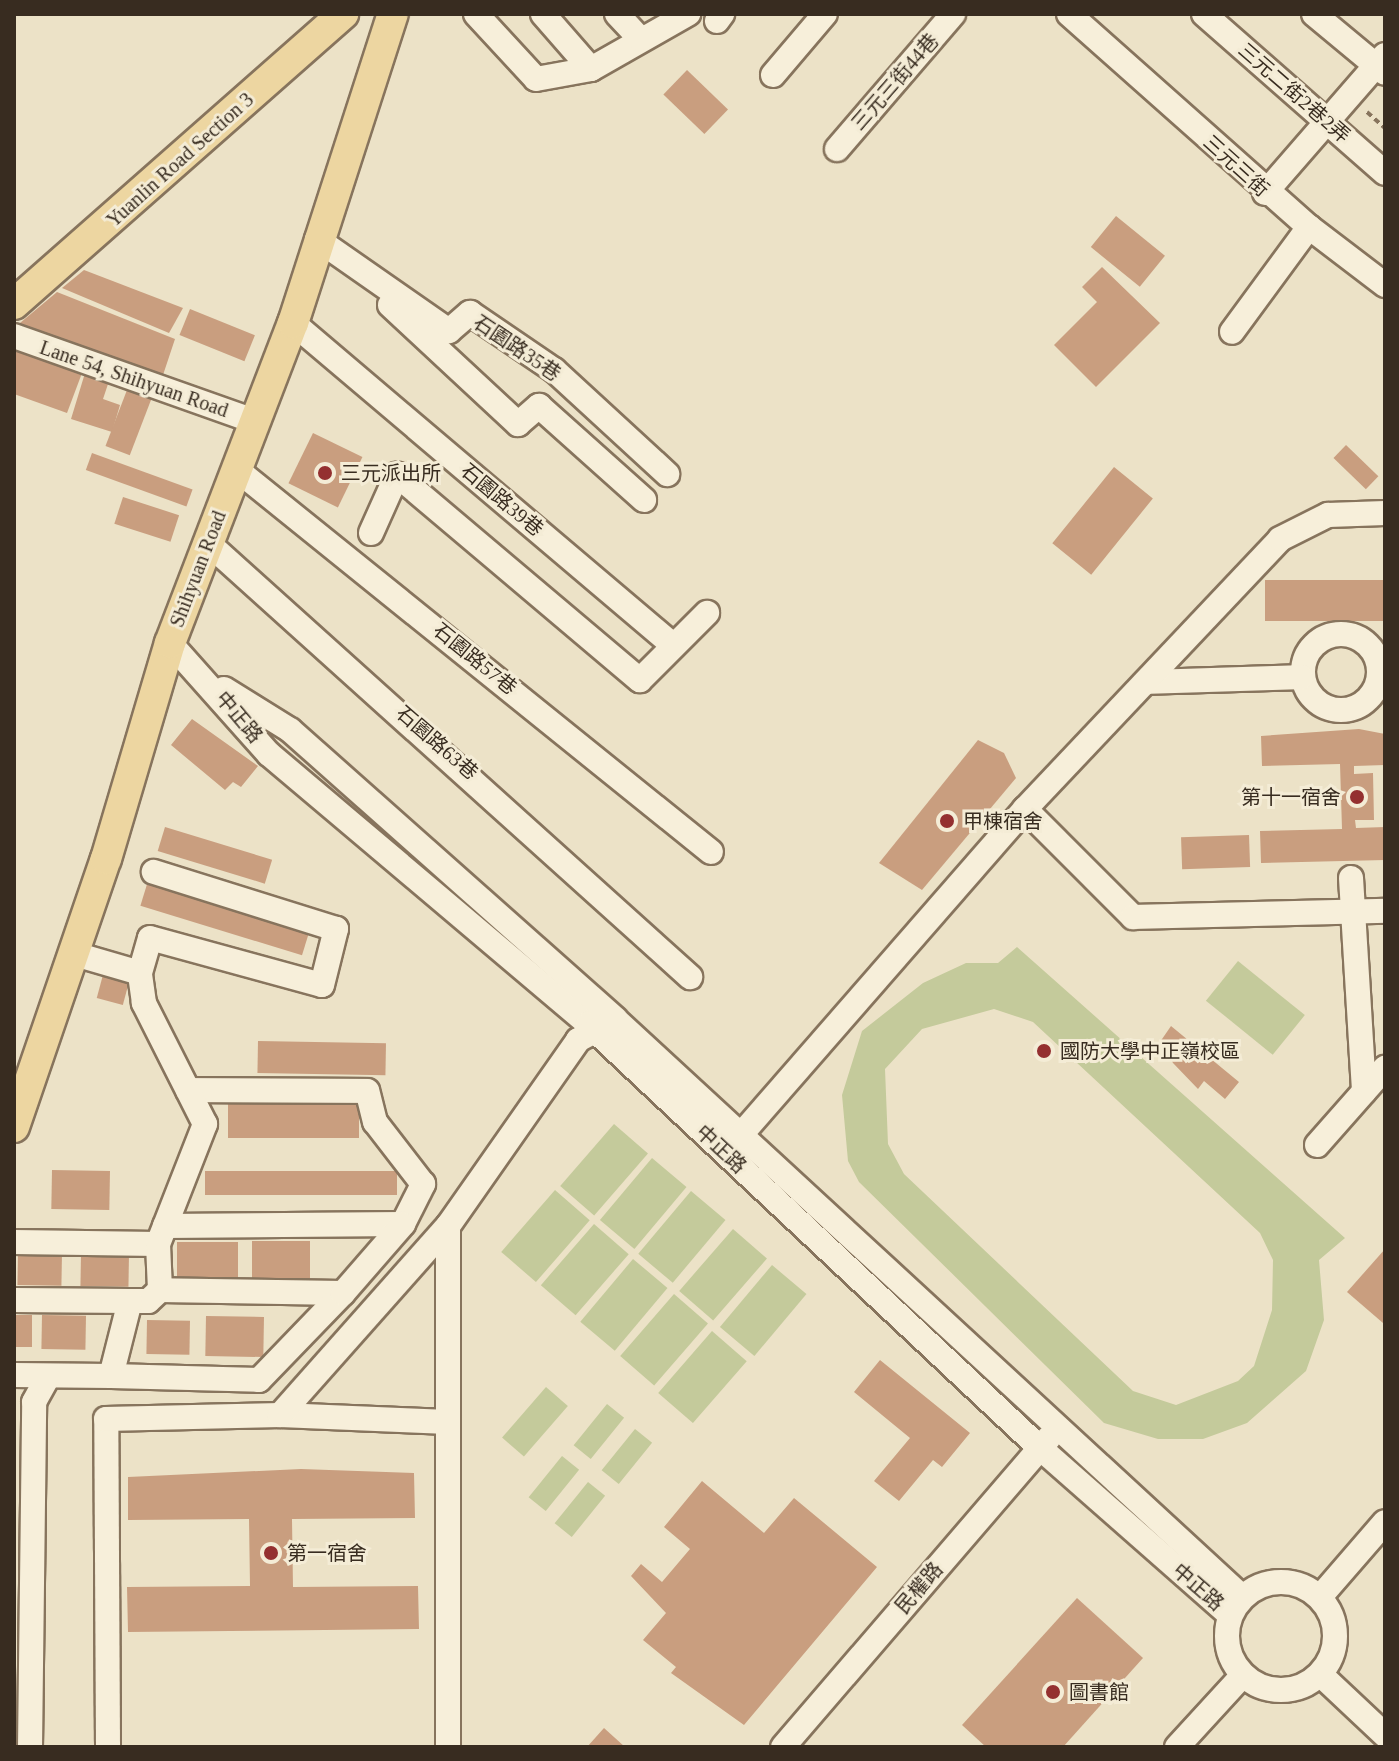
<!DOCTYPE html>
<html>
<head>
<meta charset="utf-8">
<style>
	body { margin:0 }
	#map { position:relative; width:1399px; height:1761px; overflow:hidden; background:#ece2c7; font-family:"Times New Roman","Noto Sans TC",serif }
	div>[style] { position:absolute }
	.green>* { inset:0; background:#c4ca9b; transform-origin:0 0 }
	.building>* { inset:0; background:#c99e7f; transform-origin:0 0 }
	.path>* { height:4px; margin-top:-2px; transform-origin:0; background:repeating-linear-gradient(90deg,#87745d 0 6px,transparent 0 10px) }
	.roads { filter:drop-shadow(2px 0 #87745d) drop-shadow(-2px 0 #87745d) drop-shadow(0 2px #87745d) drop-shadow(0 -2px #87745d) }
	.minor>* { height:24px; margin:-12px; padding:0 12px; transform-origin:12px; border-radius:12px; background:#f7efda }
	.minor>.ring { margin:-12px; padding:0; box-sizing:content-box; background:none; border:24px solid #f7efda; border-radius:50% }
	.major>* { height:30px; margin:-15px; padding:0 15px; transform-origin:15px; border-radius:15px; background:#edd6a1 }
	.dots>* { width:22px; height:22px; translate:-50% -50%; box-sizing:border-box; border:4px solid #f4ecd6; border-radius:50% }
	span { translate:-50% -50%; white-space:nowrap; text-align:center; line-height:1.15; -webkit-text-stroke:6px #f4ecd6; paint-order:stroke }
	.street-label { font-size:20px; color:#382c20 }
	.poi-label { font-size:20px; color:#382c20 }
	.left { translate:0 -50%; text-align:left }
	.right { translate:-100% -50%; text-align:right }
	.frame { position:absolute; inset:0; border:16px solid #382c20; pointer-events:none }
</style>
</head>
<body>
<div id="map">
	<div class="green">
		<i style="clip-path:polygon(evenodd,1017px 947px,1345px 1238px,1319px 1260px,1324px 1320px,1306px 1371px,1247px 1423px,1203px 1439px,1158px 1439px,1104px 1423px,859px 1182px,848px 1161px,842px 1095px,862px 1031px,923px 983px,966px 963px,998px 963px,1017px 947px,994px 1009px,1033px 1022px,1260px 1233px,1273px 1260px,1272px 1310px,1254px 1366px,1238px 1381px,1176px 1405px,1133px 1391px,904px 1174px,888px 1144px,885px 1069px,922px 1029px,994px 1009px)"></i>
		<i style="left:1238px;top:961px;width:86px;height:51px;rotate:39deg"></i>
		<i style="left:614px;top:1124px;width:45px;height:82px;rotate:41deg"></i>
		<i style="left:652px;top:1158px;width:45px;height:81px;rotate:40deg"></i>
		<i style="left:555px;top:1190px;width:46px;height:82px;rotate:41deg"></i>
		<i style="left:691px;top:1191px;width:45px;height:82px;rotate:40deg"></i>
		<i style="left:594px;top:1224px;width:46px;height:81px;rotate:41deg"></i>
		<i style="left:733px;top:1229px;width:45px;height:82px;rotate:41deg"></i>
		<i style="left:633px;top:1259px;width:45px;height:82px;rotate:40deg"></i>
		<i style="left:772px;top:1265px;width:45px;height:81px;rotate:40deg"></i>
		<i style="left:674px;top:1294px;width:45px;height:82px;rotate:41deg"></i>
		<i style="left:712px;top:1331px;width:46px;height:82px;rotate:41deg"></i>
		<i style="left:546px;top:1387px;width:29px;height:67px;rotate:41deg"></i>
		<i style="left:607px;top:1404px;width:22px;height:53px;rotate:39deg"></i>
		<i style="left:635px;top:1429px;width:22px;height:53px;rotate:39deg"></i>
		<i style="left:562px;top:1456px;width:22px;height:53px;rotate:39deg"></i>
		<i style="left:588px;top:1482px;width:22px;height:53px;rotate:39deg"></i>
	</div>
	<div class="building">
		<i style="left:687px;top:70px;width:57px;height:34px;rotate:44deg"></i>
		<i style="left:1116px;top:216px;width:63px;height:40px;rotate:39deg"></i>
		<i style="clip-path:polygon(1102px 267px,1160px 323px,1096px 387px,1054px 345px,1097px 302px,1082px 287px)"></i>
		<i style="clip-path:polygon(84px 270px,183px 308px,169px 333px,62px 288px)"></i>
		<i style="clip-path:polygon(57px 292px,175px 339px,160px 384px,14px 328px)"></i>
		<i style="left:190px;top:309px;width:70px;height:28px;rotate:22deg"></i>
		<i style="clip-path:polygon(14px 349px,82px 373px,67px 413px,14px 394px)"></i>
		<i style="clip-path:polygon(85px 373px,109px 381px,103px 399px,120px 405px,112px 432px,71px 419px)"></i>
		<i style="left:127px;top:390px;width:26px;height:60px;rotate:21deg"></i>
		<i style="left:313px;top:433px;width:55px;height:56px;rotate:26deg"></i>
		<i style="left:1346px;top:445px;width:45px;height:18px;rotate:44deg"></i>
		<i style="left:92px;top:453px;width:107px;height:18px;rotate:20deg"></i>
		<i style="left:1114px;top:467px;width:50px;height:98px;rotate:39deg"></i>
		<i style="left:123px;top:497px;width:59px;height:28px;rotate:18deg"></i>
		<i style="left:1385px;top:580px;width:41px;height:120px;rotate:90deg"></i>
		<i style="clip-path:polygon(192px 719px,258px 766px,241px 787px,233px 782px,225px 790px,171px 745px)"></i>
		<i style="clip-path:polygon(1359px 729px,1385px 734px,1385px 765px,1354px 766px,1354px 774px,1373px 773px,1374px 820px,1355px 820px,1356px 828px,1385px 827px,1385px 860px,1261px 863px,1260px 831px,1342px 829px,1340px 764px,1262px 766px,1261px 736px)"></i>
		<i style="clip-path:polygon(978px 740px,1004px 753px,1016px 778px,922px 890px,879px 863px)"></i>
		<i style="left:165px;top:827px;width:112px;height:25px;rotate:17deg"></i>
		<i style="left:1249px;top:835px;width:32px;height:68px;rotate:88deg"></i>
		<i style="left:148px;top:881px;width:169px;height:26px;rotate:17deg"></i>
		<i style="left:104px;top:971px;width:27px;height:28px;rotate:15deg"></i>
		<i style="clip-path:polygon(1171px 1026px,1239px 1082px,1225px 1099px,1204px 1081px,1198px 1089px,1173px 1063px,1160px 1042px)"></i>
		<i style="left:258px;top:1041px;width:128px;height:32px;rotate:1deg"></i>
		<i style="left:359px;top:1103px;width:35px;height:131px;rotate:90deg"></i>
		<i style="left:52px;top:1170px;width:58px;height:39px;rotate:1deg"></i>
		<i style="left:205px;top:1171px;width:192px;height:24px"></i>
		<i style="left:252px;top:1241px;width:58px;height:43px"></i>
		<i style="left:177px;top:1242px;width:61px;height:39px"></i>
		<i style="clip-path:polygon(1385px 1249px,1385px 1321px,1383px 1323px,1347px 1292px)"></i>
		<i style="left:18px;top:1252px;width:44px;height:33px;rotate:1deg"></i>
		<i style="left:81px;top:1254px;width:48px;height:32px;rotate:1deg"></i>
		<i style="left:14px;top:1315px;width:18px;height:32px"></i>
		<i style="left:42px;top:1315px;width:44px;height:34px;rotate:1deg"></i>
		<i style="left:206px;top:1316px;width:58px;height:40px;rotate:1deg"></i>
		<i style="left:147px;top:1320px;width:43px;height:34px;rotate:1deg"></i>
		<i style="clip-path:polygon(880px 1360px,970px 1433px,942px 1467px,933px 1460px,899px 1501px,874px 1481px,910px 1438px,854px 1392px)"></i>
		<i style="clip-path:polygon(301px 1469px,414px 1473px,415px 1518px,292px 1519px,293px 1587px,418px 1586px,419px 1629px,128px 1632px,127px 1587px,250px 1586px,249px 1519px,128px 1520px,128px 1477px)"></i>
		<i style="clip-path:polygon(702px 1481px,764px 1533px,794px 1498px,877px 1567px,744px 1725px,671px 1673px,676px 1667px,643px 1640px,666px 1613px,631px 1576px,641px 1564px,662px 1582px,690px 1549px,664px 1527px)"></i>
		<i style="clip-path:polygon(1077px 1598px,1143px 1658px,1063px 1747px,986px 1747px,962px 1725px)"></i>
		<i style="clip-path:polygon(604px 1728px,625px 1747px,587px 1747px)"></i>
	</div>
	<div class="path">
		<i style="left:1367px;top:112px;width:24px;rotate:42deg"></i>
	</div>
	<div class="roads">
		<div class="minor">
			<i style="left:476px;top:14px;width:88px;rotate:47.3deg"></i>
			<i style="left:536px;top:79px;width:56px;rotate:-10.3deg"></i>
			<i style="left:591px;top:69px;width:112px;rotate:-29.6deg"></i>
			<i style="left:543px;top:14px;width:73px;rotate:48.9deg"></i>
			<i style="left:617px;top:14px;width:33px;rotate:47deg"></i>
			<i style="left:1069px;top:14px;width:321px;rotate:41.6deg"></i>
			<i style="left:1309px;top:227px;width:130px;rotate:126.3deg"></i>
			<i style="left:1204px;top:14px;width:241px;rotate:41.3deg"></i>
			<i style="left:1314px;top:14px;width:92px;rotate:39.7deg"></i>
			<i style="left:717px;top:21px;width:9px;rotate:-54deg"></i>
			<i style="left:773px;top:75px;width:80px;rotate:-49.6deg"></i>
			<i style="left:837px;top:149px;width:178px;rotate:-49.3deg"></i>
			<i style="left:1265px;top:193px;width:183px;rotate:-49deg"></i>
			<i style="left:1309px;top:227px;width:96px;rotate:37.3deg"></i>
			<i style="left:317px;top:239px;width:161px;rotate:34.9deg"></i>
			<i style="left:449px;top:331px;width:28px;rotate:-41deg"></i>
			<i style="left:470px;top:313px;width:102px;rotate:34.2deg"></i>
			<i style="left:554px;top:370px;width:154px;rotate:42.6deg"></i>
			<i style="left:390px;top:305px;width:175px;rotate:42.9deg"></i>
			<i style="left:518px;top:424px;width:28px;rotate:-41deg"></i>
			<i style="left:539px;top:406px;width:141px;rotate:41.8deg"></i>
			<i style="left:293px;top:323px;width:499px;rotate:40.3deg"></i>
			<i style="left:14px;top:336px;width:255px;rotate:19.5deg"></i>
			<i style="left:236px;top:469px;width:610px;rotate:38.88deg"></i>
			<i style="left:371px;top:533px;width:64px;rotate:-65.9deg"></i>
			<i style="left:397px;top:475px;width:318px;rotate:40.2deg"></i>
			<i style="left:640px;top:680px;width:95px;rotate:-45deg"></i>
			<i style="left:208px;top:543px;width:649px;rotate:42deg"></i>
			<i class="ring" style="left:1303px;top:634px;width:52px;height:52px"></i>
			<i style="left:170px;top:643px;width:149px;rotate:48.3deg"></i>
			<i style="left:269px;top:754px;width:418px;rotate:40.2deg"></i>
			<i style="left:588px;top:1024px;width:620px;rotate:43.17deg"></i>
			<i style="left:1040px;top:1448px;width:253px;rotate:41.3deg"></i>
			<i style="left:1146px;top:682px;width:155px;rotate:-1.8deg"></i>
			<i style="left:224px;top:689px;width:78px;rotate:31.8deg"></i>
			<i style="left:290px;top:730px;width:435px;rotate:41.6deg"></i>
			<i style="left:615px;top:1019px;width:853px;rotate:42.67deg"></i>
			<i style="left:1025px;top:809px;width:153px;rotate:45deg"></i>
			<i style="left:1133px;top:917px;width:252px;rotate:-1.4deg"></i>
			<i style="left:1351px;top:878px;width:214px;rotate:86.5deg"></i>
			<i style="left:140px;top:973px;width:36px;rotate:-74deg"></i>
			<i style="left:150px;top:938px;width:178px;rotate:15.3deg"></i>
			<i style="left:322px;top:985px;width:58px;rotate:-76deg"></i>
			<i style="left:336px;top:929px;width:191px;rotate:-162.6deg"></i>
			<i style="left:1317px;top:1145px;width:103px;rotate:-48.6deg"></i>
			<i style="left:731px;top:1146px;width:447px;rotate:-48.9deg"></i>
			<i style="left:1025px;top:809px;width:371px;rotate:-46.6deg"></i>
			<i style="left:1280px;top:539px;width:54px;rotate:-26.6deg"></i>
			<i style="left:1328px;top:515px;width:57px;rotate:-2deg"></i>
			<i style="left:165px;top:1226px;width:238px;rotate:-0.5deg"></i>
			<i style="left:403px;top:1224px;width:45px;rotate:-63.4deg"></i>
			<i style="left:423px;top:1184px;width:78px;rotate:-127.7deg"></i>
			<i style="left:375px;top:1122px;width:32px;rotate:-104deg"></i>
			<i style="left:367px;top:1091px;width:179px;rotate:-179.7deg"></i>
			<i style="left:14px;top:1242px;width:144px;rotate:0.8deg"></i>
			<i style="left:158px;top:1244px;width:129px;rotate:-68.6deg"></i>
			<i style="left:205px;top:1124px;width:136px;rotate:-116.8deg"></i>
			<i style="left:144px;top:1003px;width:30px;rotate:-98deg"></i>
			<i style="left:140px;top:973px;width:68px;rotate:-163.7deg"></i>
			<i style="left:158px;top:1244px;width:46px;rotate:87.5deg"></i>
			<i style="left:343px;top:1293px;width:183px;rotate:-179.1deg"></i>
			<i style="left:160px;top:1290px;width:16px;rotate:137deg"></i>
			<i style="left:148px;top:1301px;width:18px;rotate:180deg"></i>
			<i style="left:130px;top:1301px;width:77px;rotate:104.2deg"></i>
			<i style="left:111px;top:1376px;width:148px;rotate:1.5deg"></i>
			<i style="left:259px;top:1380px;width:121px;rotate:-46deg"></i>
			<i style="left:343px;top:1293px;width:91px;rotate:-49deg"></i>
			<i style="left:14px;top:1300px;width:116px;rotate:0.5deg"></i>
			<i style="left:14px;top:1375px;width:97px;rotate:0.6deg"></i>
			<i style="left:280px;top:1415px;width:168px;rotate:2.4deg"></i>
			<i class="ring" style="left:1227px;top:1582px;width:84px;height:84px"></i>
			<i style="left:1320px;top:1597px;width:99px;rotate:-49.1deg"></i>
			<i style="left:1320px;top:1674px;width:89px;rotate:43.2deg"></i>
			<i style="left:30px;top:1747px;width:345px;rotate:-89.3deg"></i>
			<i style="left:34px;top:1402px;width:29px;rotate:-61deg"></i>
			<i style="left:108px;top:1747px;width:328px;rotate:-90.3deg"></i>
			<i style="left:106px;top:1419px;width:174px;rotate:-1.3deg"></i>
			<i style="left:280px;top:1415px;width:253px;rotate:-48.4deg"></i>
			<i style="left:448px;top:1747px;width:521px;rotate:-90deg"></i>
			<i style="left:448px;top:1226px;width:227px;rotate:-55deg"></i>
			<i style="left:578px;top:1040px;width:32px;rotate:-28deg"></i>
			<i style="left:783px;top:1747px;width:408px;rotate:-49.3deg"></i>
			<i style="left:1177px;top:1747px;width:98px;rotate:-47.5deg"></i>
		</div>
		<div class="major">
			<i style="left:14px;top:304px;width:439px;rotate:-41.4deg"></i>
			<i style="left:14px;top:1127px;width:283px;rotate:-71.1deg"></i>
			<i style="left:106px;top:859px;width:225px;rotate:-73.5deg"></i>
			<i style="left:170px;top:643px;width:343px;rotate:-69deg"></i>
			<i style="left:293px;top:323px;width:325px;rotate:-72.1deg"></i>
		</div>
	</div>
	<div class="dots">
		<i style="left:325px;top:473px;background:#943030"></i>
		<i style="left:1357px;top:797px;background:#943030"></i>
		<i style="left:947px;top:821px;background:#943030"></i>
		<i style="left:1044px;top:1051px;background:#943030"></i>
		<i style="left:271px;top:1553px;background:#943030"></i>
		<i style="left:1053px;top:1692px;background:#943030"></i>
	</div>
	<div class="street-label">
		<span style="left:895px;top:82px;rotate:-49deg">三元三街44巷</span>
		<span style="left:1294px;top:93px;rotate:41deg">三元二街2巷2弄</span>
		<span style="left:180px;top:160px;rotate:-42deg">Yuanlin Road Section 3</span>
		<span style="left:1236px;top:166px;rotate:42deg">三元三街</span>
		<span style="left:517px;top:348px;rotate:34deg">石園路35巷</span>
		<span style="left:134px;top:379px;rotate:19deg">Lane 54, Shihyuan Road</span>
		<span style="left:502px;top:500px;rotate:40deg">石園路39巷</span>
		<span style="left:198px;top:569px;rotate:-69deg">Shihyuan Road</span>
		<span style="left:475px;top:659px;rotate:39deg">石園路57巷</span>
		<span style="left:239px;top:717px;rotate:50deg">中正路</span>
		<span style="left:437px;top:743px;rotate:41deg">石園路63巷</span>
		<span style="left:721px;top:1149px;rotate:43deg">中正路</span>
		<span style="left:1198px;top:1587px;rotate:41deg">中正路</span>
		<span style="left:919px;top:1588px;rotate:-49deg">民權路</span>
	</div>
	<div class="poi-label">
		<span class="left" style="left:341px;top:473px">三元派出所</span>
		<span class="right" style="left:1341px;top:797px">第十一宿舍</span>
		<span class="left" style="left:963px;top:821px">甲棟宿舍</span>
		<span class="left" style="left:1060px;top:1051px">國防大學中正嶺校區</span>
		<span class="left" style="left:287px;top:1553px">第一宿舍</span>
		<span class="left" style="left:1069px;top:1692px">圖書館</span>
	</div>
	<div class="frame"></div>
</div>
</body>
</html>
